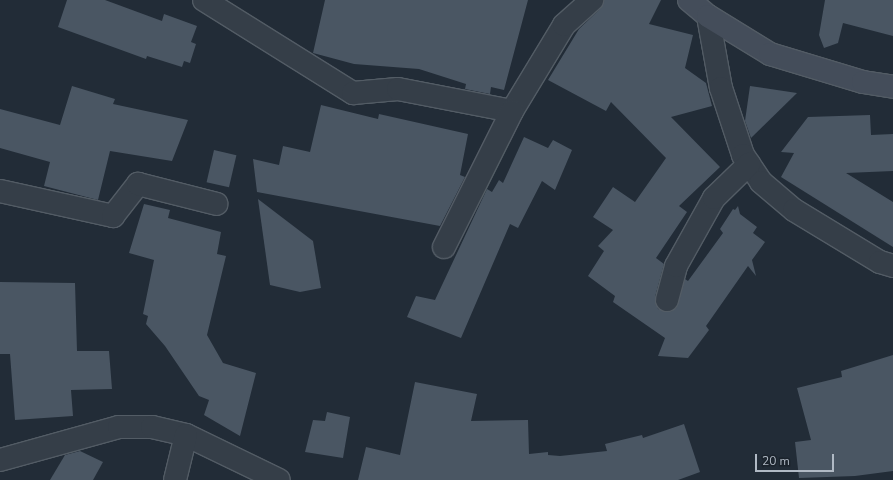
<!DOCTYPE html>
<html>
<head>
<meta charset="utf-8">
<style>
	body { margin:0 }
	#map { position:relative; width:893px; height:480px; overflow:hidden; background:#222c37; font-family:"Nunito Sans",sans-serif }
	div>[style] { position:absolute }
	.building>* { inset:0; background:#4a5663; transform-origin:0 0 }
	.roads { filter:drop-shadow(1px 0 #535c65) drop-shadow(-1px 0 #535c65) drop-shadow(0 1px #535c65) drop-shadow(0 -1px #535c65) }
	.street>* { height:22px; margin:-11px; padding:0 11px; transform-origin:11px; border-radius:11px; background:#353e48 }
	.secondary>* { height:22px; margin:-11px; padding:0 11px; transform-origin:11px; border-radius:11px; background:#444d5a }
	span { translate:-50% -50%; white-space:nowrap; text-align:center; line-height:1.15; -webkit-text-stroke:3px #1b232c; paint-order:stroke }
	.scale { position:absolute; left:755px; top:454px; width:79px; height:18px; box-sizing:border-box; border:2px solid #b0b9c4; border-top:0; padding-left:5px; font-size:12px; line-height:14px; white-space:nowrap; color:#b0b9c4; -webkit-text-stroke:3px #1b232c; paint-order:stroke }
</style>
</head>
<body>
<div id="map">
	<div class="building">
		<i style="clip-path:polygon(67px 0,105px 0,162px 21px,164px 14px,197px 26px,191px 42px,196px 44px,190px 63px,184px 61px,182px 67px,147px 56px,146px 59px,58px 27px)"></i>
		<i style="clip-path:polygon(325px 0,528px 0,504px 90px,491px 87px,490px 94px,465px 89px,466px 84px,419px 69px,354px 64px,313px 53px)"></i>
		<i style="clip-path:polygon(604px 0,661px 0,649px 24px,693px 35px,685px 68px,706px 83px,712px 106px,671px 117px,720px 167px,679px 206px,687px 212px,656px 258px,664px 264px,655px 297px,658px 309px,670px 312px,676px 308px,685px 279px,688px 281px,723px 233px,720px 229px,733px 209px,735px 210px,738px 206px,740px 214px,757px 227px,753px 233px,765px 242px,752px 260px,756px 276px,748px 266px,706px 326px,709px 330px,688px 358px,658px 356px,665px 338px,613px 302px,615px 296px,588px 276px,604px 251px,598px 246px,613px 230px,593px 217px,613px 187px,635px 202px,666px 158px,611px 102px,606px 111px,548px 80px,579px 29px,600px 9px)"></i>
		<i style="clip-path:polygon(825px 0,893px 0,893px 36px,843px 23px,838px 43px,824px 48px,819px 35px)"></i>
		<i style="clip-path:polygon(72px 86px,115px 99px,113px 104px,188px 120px,172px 161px,110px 151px,98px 200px,44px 186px,50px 162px,0 148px,0 109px,60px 125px)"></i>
		<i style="clip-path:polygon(750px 86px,797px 93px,751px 138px,745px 121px)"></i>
		<i style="clip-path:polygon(321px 105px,378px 119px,379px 114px,468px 134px,460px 175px,465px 177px,440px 226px,257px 192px,253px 159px,279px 165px,283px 146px,310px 152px)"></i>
		<i style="clip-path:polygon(870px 115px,871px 135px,893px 134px,893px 171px,846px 173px,893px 202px,893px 247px,781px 177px,794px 153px,781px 152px,808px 117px)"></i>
		<i style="clip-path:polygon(524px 137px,548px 148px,553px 140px,572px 150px,555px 190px,542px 181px,518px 228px,510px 224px,461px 338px,407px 317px,416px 296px,435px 300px,487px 189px,492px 192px,499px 180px,503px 183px)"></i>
		<i style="left:214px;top:150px;width:23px;height:33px;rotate:13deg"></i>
		<i style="clip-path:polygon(258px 199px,313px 241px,321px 288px,300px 292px,270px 285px)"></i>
		<i style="clip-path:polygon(144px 204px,170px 210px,168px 218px,221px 232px,217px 254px,226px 256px,207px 335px,223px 363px,256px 373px,240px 436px,204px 415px,209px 400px,199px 396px,165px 346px,146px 324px,148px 316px,143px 314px,154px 260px,129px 253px)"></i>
		<i style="clip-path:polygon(0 282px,75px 283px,77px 351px,109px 351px,112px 389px,71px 390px,73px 416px,15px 420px,10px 354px,0 354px)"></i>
		<i style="clip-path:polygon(893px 355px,893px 471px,855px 476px,799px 478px,795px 442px,811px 440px,797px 388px,842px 377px,841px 371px)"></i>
		<i style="clip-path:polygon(415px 382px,477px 394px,471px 421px,528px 420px,529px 454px,548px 452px,548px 455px,560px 456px,607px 451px,605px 444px,642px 435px,643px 438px,684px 424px,700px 472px,678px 480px,358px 480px,366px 447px,400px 455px)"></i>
		<i style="clip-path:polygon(327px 412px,350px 417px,343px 458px,305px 452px,313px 420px,325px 421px)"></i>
		<i style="clip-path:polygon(80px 451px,103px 462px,93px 480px,50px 480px,65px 455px)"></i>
	</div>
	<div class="roads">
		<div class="street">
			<i style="left:204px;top:0;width:176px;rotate:32deg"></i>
			<i style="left:353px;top:93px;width:45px;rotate:-5.1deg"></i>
			<i style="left:398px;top:89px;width:116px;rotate:10.9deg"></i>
			<i style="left:512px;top:111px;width:100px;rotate:-58.8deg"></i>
			<i style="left:564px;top:25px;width:38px;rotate:-42deg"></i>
			<i style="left:708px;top:16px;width:73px;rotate:79.8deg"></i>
			<i style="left:721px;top:88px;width:71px;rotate:71.8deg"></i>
			<i style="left:743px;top:155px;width:32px;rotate:56deg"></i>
			<i style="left:761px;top:182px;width:43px;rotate:40.3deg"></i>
			<i style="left:794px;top:210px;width:100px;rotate:31.2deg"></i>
			<i style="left:880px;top:262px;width:14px;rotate:17deg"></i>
			<i style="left:0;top:191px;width:116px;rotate:12.5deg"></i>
			<i style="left:113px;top:216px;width:41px;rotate:-52deg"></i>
			<i style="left:138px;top:184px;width:81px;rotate:14.2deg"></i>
			<i style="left:444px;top:247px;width:152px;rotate:-63.4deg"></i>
			<i style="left:667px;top:300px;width:35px;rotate:-75deg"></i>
			<i style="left:676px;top:266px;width:78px;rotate:-60.8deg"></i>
			<i style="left:714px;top:198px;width:49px;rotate:-44.2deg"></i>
			<i style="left:0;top:460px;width:123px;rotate:-15.5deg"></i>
			<i style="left:119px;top:427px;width:33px"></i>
			<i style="left:152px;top:427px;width:35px;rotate:13deg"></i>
			<i style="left:186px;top:435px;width:103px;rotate:25.8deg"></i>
			<i style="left:175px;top:480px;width:46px;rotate:-76.3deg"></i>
		</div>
		<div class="secondary">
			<i style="left:689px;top:0;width:25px;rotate:40deg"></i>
			<i style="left:708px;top:16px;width:73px;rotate:31.5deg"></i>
			<i style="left:770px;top:54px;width:97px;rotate:16.8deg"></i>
			<i style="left:863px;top:82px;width:30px;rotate:9deg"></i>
		</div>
	</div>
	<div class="scale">20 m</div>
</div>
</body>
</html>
